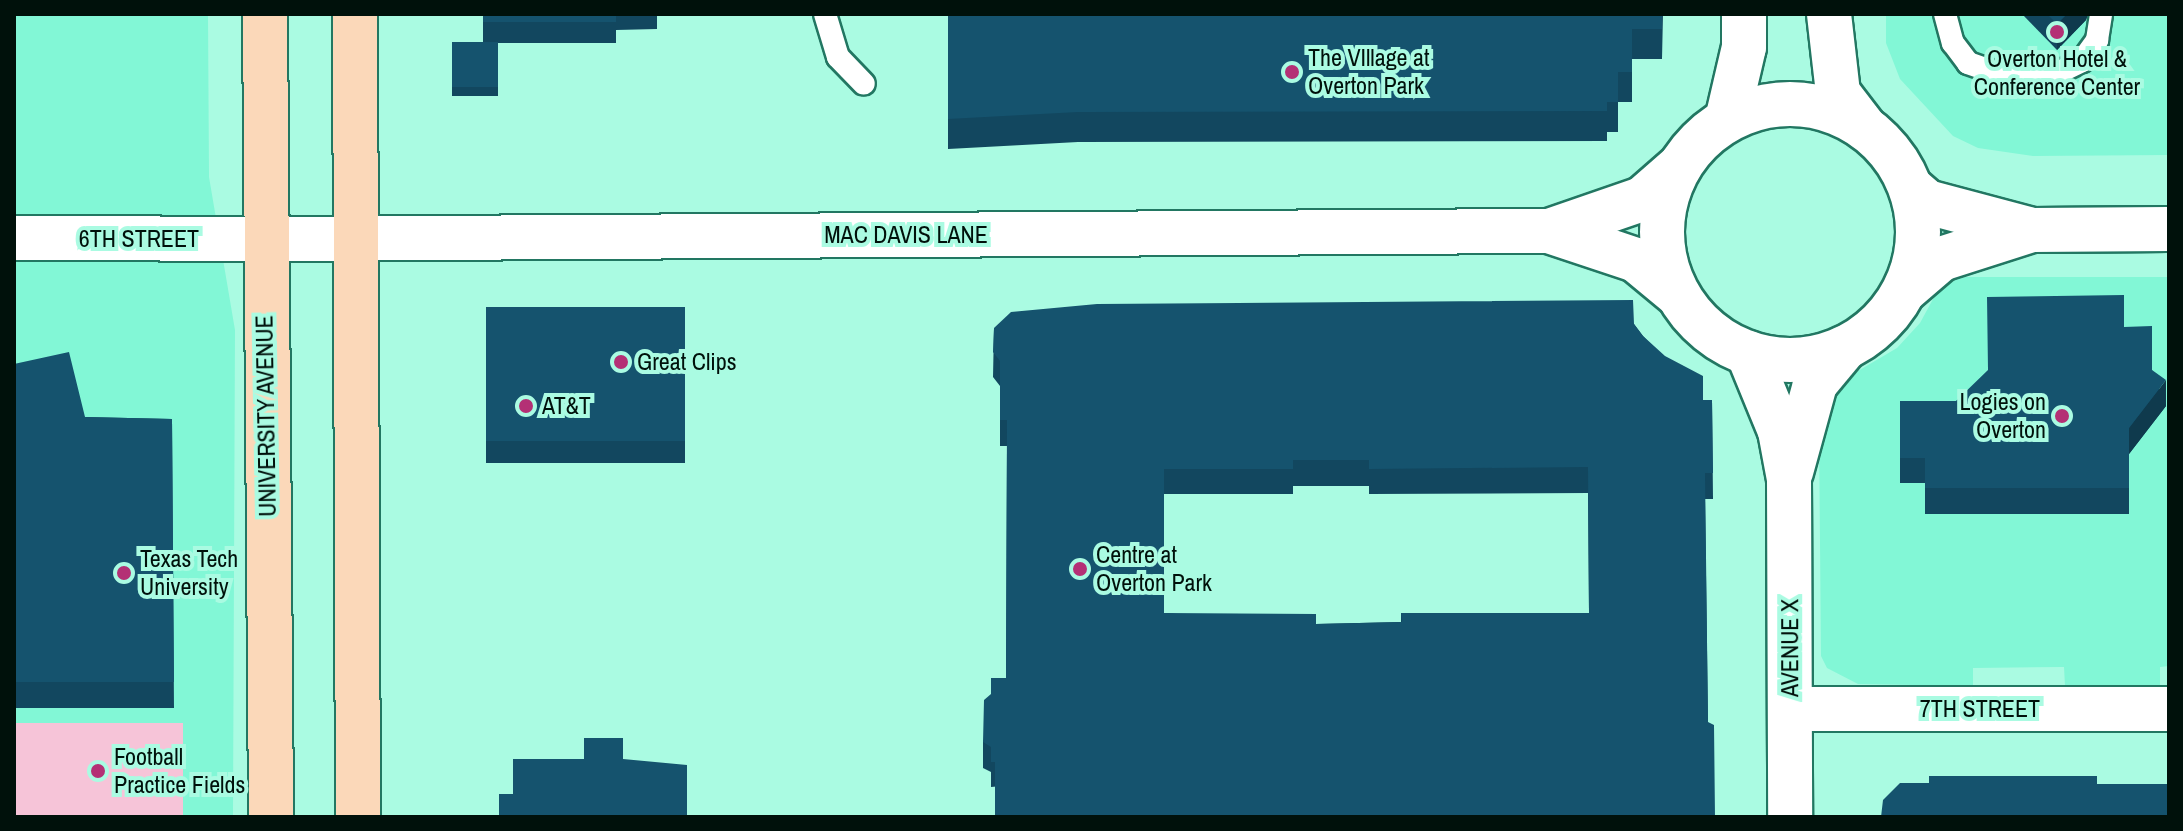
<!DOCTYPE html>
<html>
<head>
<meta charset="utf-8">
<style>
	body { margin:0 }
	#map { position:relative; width:2183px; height:831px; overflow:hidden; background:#aafbe2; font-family:"Archivo Narrow",sans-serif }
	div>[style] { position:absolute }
	.built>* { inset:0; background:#82f7d6 }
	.green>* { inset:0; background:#f6c4d8; transform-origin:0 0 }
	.roads { filter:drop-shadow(2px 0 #227762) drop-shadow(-2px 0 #227762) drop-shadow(0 2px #227762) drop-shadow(0 -2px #227762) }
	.service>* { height:22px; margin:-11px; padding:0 11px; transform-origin:11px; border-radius:11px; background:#fff }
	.minor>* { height:44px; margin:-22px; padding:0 22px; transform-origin:22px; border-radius:22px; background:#fff }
	.tertiary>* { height:44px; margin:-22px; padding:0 22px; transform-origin:22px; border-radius:22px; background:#fff }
	.tertiary>.ring { margin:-22px; padding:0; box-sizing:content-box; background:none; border:44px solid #fff; border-radius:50% }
	.secondary>* { height:44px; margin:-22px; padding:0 22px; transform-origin:22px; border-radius:22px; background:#fbd8b9 }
	.wall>* { inset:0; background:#12475f; transform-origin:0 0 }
	.shaded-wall>* { inset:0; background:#0f3a4d }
	.building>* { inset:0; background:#15536e; transform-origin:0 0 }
	.dots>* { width:22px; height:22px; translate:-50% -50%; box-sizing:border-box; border:4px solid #aafbe2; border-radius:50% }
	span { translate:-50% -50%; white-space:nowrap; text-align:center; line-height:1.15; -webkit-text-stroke:8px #aafbe2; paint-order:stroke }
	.poi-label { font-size:24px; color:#00110b }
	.left { translate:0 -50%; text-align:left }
	.right { translate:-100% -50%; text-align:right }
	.street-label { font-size:24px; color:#00110b }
	.frame { position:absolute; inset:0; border:16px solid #00110b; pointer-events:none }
</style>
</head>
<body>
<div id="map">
	<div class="built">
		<i style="clip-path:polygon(14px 14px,208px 14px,209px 177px,235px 330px,233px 817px,14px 817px)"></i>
		<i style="clip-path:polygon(1886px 14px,2169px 14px,2169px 155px,2033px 156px,1978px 148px,1953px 136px,1900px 79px,1886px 43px)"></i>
		<i style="clip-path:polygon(1945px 277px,2169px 277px,2169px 666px,2160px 667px,2160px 686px,2065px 686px,2064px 667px,1973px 668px,1973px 686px,1858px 684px,1827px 668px,1821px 656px,1819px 429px,1841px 381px,1897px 348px,1920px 323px)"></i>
	</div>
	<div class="green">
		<i style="left:14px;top:723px;width:169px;height:94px"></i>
	</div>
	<div class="roads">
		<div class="service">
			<i style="left:825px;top:14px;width:45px;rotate:73.2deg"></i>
			<i style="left:838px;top:57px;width:37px;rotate:46deg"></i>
			<i style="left:1945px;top:14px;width:30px;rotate:75deg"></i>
			<i style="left:1953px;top:43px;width:25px;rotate:53deg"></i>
			<i style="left:1968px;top:63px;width:54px;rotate:19.4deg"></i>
			<i style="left:2019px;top:81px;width:26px;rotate:-4deg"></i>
			<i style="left:2045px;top:79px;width:41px;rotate:-25.9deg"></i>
			<i style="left:2082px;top:61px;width:26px;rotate:-54deg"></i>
			<i style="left:2097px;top:40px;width:26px;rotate:-81deg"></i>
		</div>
		<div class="minor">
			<i style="left:14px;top:238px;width:250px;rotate:0.2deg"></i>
			<i style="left:1790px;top:709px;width:379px"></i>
		</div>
		<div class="tertiary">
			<i style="left:1829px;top:14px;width:80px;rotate:83.5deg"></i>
			<i style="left:1838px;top:93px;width:44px;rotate:52.4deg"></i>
			<i class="ring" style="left:1662px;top:104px;width:212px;height:212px"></i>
			<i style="left:1727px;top:120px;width:75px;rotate:-76.9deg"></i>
			<i style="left:1744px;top:47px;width:33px;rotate:-90deg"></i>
			<i style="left:1911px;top:188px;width:21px;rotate:41deg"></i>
			<i style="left:1927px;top:202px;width:109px;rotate:14.9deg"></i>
			<i style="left:2032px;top:230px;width:137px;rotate:-0.4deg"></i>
			<i style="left:1549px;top:231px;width:92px;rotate:18.4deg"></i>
			<i style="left:1636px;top:260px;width:55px;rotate:39.8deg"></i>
			<i style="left:264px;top:239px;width:1285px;rotate:-0.36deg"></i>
			<i style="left:1549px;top:231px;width:98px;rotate:-19deg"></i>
			<i style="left:1642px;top:199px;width:50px;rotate:-41deg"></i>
			<i style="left:1905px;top:290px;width:48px;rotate:-40.7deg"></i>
			<i style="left:1941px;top:259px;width:96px;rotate:-17.7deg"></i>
			<i style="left:1748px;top:353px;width:84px;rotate:67.7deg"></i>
			<i style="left:1780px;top:431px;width:49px;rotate:79.4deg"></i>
			<i style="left:1789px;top:479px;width:338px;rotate:89.8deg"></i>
			<i style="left:1791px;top:472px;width:91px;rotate:-74.7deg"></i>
			<i style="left:1815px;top:384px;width:47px;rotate:-50.2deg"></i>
		</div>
		<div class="secondary">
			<i style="left:265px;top:14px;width:803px;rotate:89.57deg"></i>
			<i style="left:355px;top:14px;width:803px;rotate:89.79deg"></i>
		</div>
	</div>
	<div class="wall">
		<i style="clip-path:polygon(483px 14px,657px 14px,657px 29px,616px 30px,616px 43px,498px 43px,498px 96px,452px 96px,452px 42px,483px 42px)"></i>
		<i style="clip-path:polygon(948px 14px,1663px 14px,1662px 59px,1632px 59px,1632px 102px,1618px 102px,1618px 132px,1607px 132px,1607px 141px,1078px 142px,948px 149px)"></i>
		<i style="clip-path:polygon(2022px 14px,2088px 14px,2086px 20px,2057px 50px)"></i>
		<i style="left:685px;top:307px;width:156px;height:199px;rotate:90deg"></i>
		<i style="clip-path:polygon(evenodd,1634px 324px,1643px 336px,1703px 400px,1712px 400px,1713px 499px,1705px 499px,1708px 722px,991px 787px,991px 772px,983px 768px,983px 742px,1006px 678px,1007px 446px,1000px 446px,1000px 386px,993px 377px,994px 328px,1634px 324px,1293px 486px,1369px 486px,1369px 494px,1588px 493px,1589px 613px,1401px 613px,1401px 622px,1316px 624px,1164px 613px,1164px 494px,1293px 494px,1293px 486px)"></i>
		<i style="clip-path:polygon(2124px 327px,2152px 370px,2166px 406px,2129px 454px,2129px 514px,1925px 514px,1925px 483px,1900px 483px,1900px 401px,1956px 401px)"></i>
		<i style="clip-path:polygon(14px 364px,85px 417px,172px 419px,174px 708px,14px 708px)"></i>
	</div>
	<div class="shaded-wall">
		<i style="clip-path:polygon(2067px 14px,2088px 14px,2086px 20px,2057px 50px,2057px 24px)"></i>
		<i style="clip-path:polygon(2166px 380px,2166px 406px,2129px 454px,2129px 428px)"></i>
	</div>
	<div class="building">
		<i style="left:483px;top:14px;width:133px;height:8px"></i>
		<i style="clip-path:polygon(948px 14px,1662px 14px,1662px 29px,1632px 29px,1632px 72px,1618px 72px,1618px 102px,1607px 102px,1607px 111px,1078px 112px,948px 119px)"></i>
		<i style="clip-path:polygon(2047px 14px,2067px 14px,2057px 24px)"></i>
		<i style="left:452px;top:42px;width:46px;height:45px"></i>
		<i style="clip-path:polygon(2124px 295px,2124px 327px,2152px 326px,2152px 370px,2166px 380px,2129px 428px,2129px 488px,1925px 488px,1925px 458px,1900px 458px,1900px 401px,1956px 401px,1988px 370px,1987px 297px)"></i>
		<i style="clip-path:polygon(evenodd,1633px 300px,1634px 324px,1643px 336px,1665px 356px,1703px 376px,1703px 400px,1712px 400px,1713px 473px,1705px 473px,1708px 722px,1714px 725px,1715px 817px,995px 817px,995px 762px,991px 762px,991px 747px,983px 742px,984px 700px,991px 694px,991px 678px,1006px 678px,1007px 420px,1000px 420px,1000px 361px,993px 352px,994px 328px,1011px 312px,1097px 304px,1633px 300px,1293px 460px,1369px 460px,1369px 469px,1588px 467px,1589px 613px,1401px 613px,1402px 622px,1316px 624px,1316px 614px,1164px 613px,1164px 469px,1293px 469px,1293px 460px)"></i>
		<i style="left:685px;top:307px;width:134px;height:199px;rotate:90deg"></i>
		<i style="clip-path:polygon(69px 352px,85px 417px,172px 419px,174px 682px,14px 682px,14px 364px)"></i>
		<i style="clip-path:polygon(584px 738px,623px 738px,623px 759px,687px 765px,687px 817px,499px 817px,499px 794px,513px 794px,513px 759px,584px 759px)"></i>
		<i style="clip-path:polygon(1929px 776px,2097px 776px,2097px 784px,2169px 784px,2169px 817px,1881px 817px,1883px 800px,1900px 783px,1929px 783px)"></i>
	</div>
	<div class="dots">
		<i style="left:2057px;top:32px;background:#b43075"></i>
		<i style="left:1292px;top:72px;background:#b43075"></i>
		<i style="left:621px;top:362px;background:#b43075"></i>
		<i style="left:526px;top:406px;background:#b43075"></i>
		<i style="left:2062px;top:416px;background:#b43075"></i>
		<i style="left:1080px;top:569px;background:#b43075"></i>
		<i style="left:124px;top:573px;background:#b43075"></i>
		<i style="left:98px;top:771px;background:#b43075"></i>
	</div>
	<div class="poi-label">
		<span class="left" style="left:1308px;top:72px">The VIllage at<br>Overton Park</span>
		<span style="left:2057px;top:73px">Overton Hotel &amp;<br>Conference Center</span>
		<span class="left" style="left:637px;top:362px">Great Clips</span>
		<span class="right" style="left:2046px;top:416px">Logies on<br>Overton</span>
		<span class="left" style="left:542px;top:406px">AT&amp;T</span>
		<span class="left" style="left:1096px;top:569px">Centre at<br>Overton Park</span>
		<span class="left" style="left:140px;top:573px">Texas Tech<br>University</span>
		<span class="left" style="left:114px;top:771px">Football<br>Practice Fields</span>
	</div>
	<div class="street-label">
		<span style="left:906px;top:235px">MAC DAVIS LANE</span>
		<span style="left:139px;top:239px">6TH STREET</span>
		<span style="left:266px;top:416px;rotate:-91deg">UNIVERSITY AVENUE</span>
		<span style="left:1790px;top:648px;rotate:-90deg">AVENUE X</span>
		<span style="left:1980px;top:709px">7TH STREET</span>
	</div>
	<div class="frame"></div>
</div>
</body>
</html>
